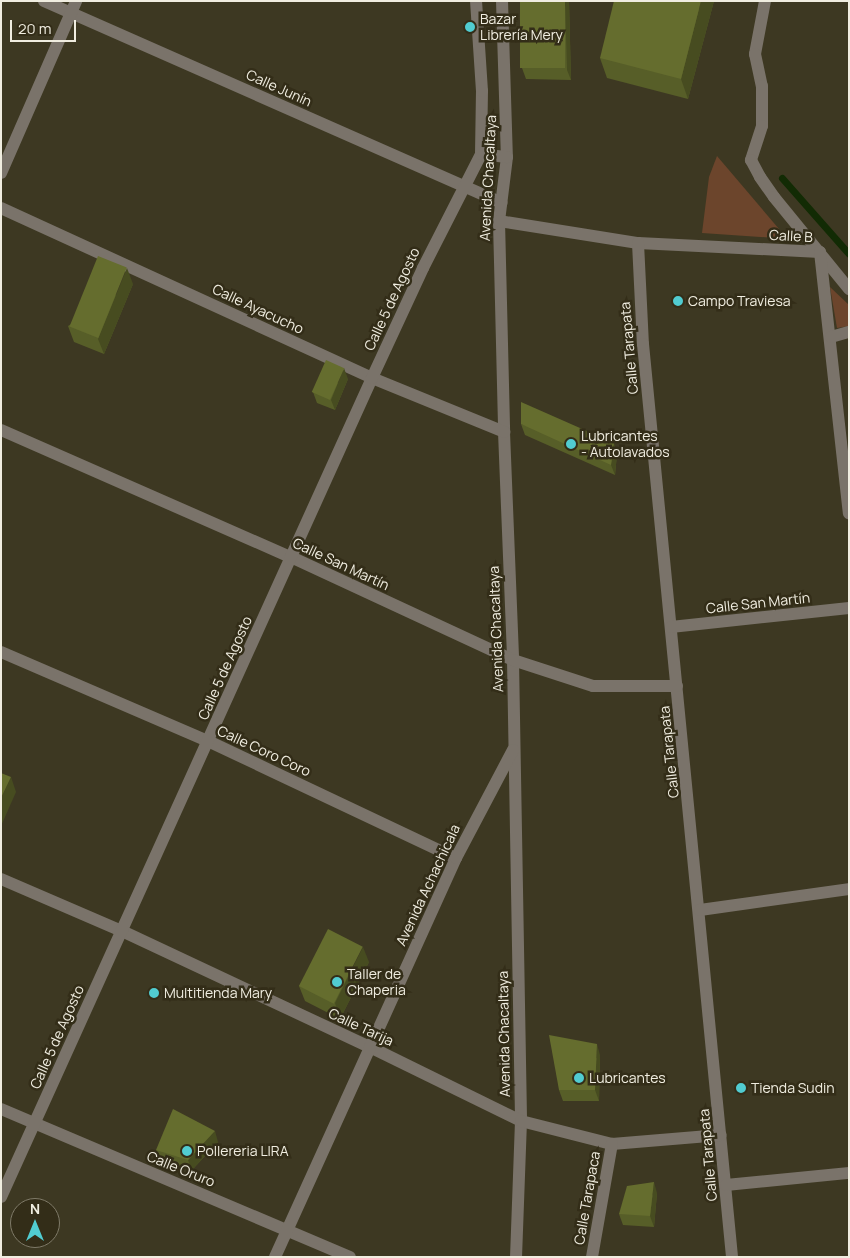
<!DOCTYPE html>
<html>
<head>
<meta charset="utf-8">
<style>
	body { margin:0 }
	#map { position:relative; width:850px; height:1258px; overflow:hidden; background:#3d3822; font-family:Manrope,sans-serif }
	div>[style] { position:absolute }
	.green>* { inset:0; background:#6c452c }
	.stream>* { height:7px; margin:-3.5px; padding:0 3.5px; transform-origin:3.5px; border-radius:3.5px; background:#122b04 }
	.minor>* { height:12px; margin:-6px; padding:0 6px; transform-origin:6px; border-radius:6px; background:#7a736a }
	.wall>* { inset:0; background:#575e28 }
	.shaded-wall>* { inset:0; background:#474c20 }
	.building>* { inset:0; background:#656d2e; transform-origin:0 0 }
	.dots>* { width:14px; height:14px; translate:-50% -50%; box-sizing:border-box; border:2px solid #332d18; border-radius:50% }
	span { translate:-50% -50%; white-space:nowrap; text-align:center; line-height:1.15; -webkit-text-stroke:5px #332d18; paint-order:stroke }
	.poi-label { font-size:14px; color:#f0ede0 }
	.left { translate:0 -50%; text-align:left }
	.street-label { font-size:14px; color:#f0ede0 }
	.frame { position:absolute; inset:0; border:2px solid #f0ede0; pointer-events:none }
	.north { position:absolute; left:10px; top:1198px; width:50px; height:50px; box-sizing:border-box; background:#332d18; border:1px solid #7f7a68; border-radius:50%; rotate:0deg; font-size:14px; font-weight:700; line-height:20px; text-align:center; color:#f0ede0 }
	.north::after { content:''; display:block; margin:auto; width:18px; height:22px; background:#51ccd1; clip-path:polygon(50% 0,100% 100%,50% 72%,0 100%) }
	.scale { position:absolute; left:10px; top:20px; width:66px; height:22px; box-sizing:border-box; border:2px solid #f0ede0; border-top:0; padding-left:6px; font-size:15px; line-height:18px; white-space:nowrap; color:#f0ede0; -webkit-text-stroke:4px #332d18; paint-order:stroke }
</style>
</head>
<body>
<div id="map">
	<div class="green">
		<i style="clip-path:polygon(717px 156px,779px 229px,776px 238px,702px 233px,709px 177px)"></i>
		<i style="clip-path:polygon(830px 287px,849px 305px,849px 326px,837px 328px)"></i>
	</div>
	<div class="stream">
		<i style="left:782px;top:178px;width:101px;rotate:48.6deg"></i>
	</div>
	<div class="minor">
		<i style="left:44px;top:1px;width:500px;rotate:23.8deg"></i>
		<i style="left:502px;top:1px;width:156px;rotate:88.2deg"></i>
		<i style="left:507px;top:157px;width:64px;rotate:97.1deg"></i>
		<i style="left:499px;top:221px;width:211px;rotate:88.6deg"></i>
		<i style="left:504px;top:432px;width:228px;rotate:87.7deg"></i>
		<i style="left:513px;top:660px;width:461px;rotate:89deg"></i>
		<i style="left:521px;top:1121px;width:136px;rotate:92.1deg"></i>
		<i style="left:765px;top:1px;width:54px;rotate:100.7deg"></i>
		<i style="left:755px;top:54px;width:33px;rotate:78deg"></i>
		<i style="left:762px;top:86px;width:40px;rotate:90deg"></i>
		<i style="left:762px;top:126px;width:36px;rotate:108deg"></i>
		<i style="left:751px;top:160px;width:19px;rotate:62deg"></i>
		<i style="left:760px;top:177px;width:24px;rotate:55deg"></i>
		<i style="left:774px;top:197px;width:119px;rotate:50.8deg"></i>
		<i style="left:481px;top:154px;width:26px;rotate:7deg"></i>
		<i style="left:1px;top:173px;width:188px;rotate:-66.4deg"></i>
		<i style="left:1px;top:208px;width:408px;rotate:24.6deg"></i>
		<i style="left:372px;top:378px;width:143px;rotate:22.2deg"></i>
		<i style="left:499px;top:221px;width:141px;rotate:9deg"></i>
		<i style="left:638px;top:243px;width:182px;rotate:2.8deg"></i>
		<i style="left:820px;top:252px;width:263px;rotate:83.7deg"></i>
		<i style="left:638px;top:243px;width:101px;rotate:87.2deg"></i>
		<i style="left:643px;top:344px;width:917px;rotate:84.43deg"></i>
		<i style="left:831px;top:337px;width:19px;rotate:-16deg"></i>
		<i style="left:1px;top:430px;width:317px;rotate:23.7deg"></i>
		<i style="left:291px;top:557px;width:245px;rotate:24.9deg"></i>
		<i style="left:513px;top:660px;width:84px;rotate:18deg"></i>
		<i style="left:593px;top:686px;width:84px"></i>
		<i style="left:671px;top:627px;width:179px;rotate:-6.1deg"></i>
		<i style="left:1px;top:652px;width:225px;rotate:23.3deg"></i>
		<i style="left:208px;top:741px;width:274px;rotate:25.3deg"></i>
		<i style="left:1px;top:879px;width:132px;rotate:23.3deg"></i>
		<i style="left:122px;top:931px;width:274px;rotate:25.1deg"></i>
		<i style="left:370px;top:1047px;width:168px;rotate:26.1deg"></i>
		<i style="left:521px;top:1121px;width:94px;rotate:14.2deg"></i>
		<i style="left:612px;top:1144px;width:109px;rotate:-4.7deg"></i>
		<i style="left:700px;top:910px;width:150px;rotate:-8deg"></i>
		<i style="left:1px;top:1109px;width:379px;rotate:23deg"></i>
		<i style="left:726px;top:1185px;width:124px;rotate:-5.6deg"></i>
		<i style="left:1px;top:1197px;width:899px;rotate:-65.63deg"></i>
		<i style="left:372px;top:378px;width:121px;rotate:-65.1deg"></i>
		<i style="left:423px;top:268px;width:128px;rotate:-63deg"></i>
		<i style="left:481px;top:154px;width:63px;rotate:-89.1deg"></i>
		<i style="left:482px;top:91px;width:90px;rotate:-93.8deg"></i>
		<i style="left:275px;top:1257px;width:438px;rotate:-65.6deg"></i>
		<i style="left:456px;top:858px;width:122px;rotate:-62.2deg"></i>
		<i style="left:592px;top:1257px;width:115px;rotate:-80deg"></i>
	</div>
	<div class="wall">
		<i style="clip-path:polygon(569px 1px,571px 80px,526px 79px,522px 68px)"></i>
		<i style="clip-path:polygon(714px 1px,688px 99px,607px 78px,600px 58px)"></i>
		<i style="clip-path:polygon(133px 284px,104px 354px,74px 342px,68px 326px)"></i>
		<i style="clip-path:polygon(348px 379px,335px 410px,317px 403px,313px 392px)"></i>
		<i style="clip-path:polygon(521px 424px,617px 454px,615px 475px,525px 435px)"></i>
		<i style="clip-path:polygon(369px 962px,340px 1019px,305px 1001px,299px 986px)"></i>
		<i style="clip-path:polygon(600px 1055px,599px 1101px,563px 1101px,559px 1090px)"></i>
		<i style="clip-path:polygon(218px 1142px,192px 1170px,160px 1161px,156px 1150px)"></i>
		<i style="clip-path:polygon(657px 1193px,654px 1227px,623px 1225px,619px 1214px)"></i>
	</div>
	<div class="shaded-wall">
		<i style="clip-path:polygon(565px 1px,569px 1px,571px 80px,567px 70px)"></i>
		<i style="clip-path:polygon(701px 1px,714px 1px,688px 99px,681px 79px)"></i>
		<i style="clip-path:polygon(127px 268px,133px 284px,104px 354px,98px 339px)"></i>
		<i style="clip-path:polygon(344px 368px,348px 379px,335px 410px,331px 400px)"></i>
		<i style="clip-path:polygon(614px 443px,617px 454px,615px 475px,611px 465px)"></i>
		<i style="clip-path:polygon(11px 777px,16px 792px,1px 826px,1px 798px)"></i>
		<i style="clip-path:polygon(363px 947px,369px 962px,340px 1019px,335px 1003px)"></i>
		<i style="clip-path:polygon(597px 1044px,600px 1055px,599px 1101px,595px 1090px)"></i>
		<i style="clip-path:polygon(215px 1131px,218px 1142px,192px 1170px,188px 1160px)"></i>
		<i style="clip-path:polygon(654px 1182px,657px 1193px,654px 1227px,650px 1216px)"></i>
	</div>
	<div class="building">
		<i style="left:520px;top:1px;width:45px;height:67px"></i>
		<i style="clip-path:polygon(614px 1px,701px 1px,681px 79px,600px 58px)"></i>
		<i style="left:98px;top:256px;width:31px;height:76px;rotate:22deg"></i>
		<i style="left:326px;top:360px;width:20px;height:35px;rotate:24deg"></i>
		<i style="clip-path:polygon(521px 402px,614px 443px,611px 465px,521px 424px)"></i>
		<i style="clip-path:polygon(1px 773px,11px 777px,1px 798px)"></i>
		<i style="left:328px;top:929px;width:39px;height:64px;rotate:27deg"></i>
		<i style="clip-path:polygon(549px 1035px,597px 1044px,595px 1090px,559px 1090px)"></i>
		<i style="clip-path:polygon(173px 1109px,215px 1131px,188px 1160px,156px 1150px)"></i>
		<i style="clip-path:polygon(654px 1182px,650px 1216px,619px 1214px,627px 1186px)"></i>
	</div>
	<div class="dots">
		<i style="left:470px;top:27px;background:#51ccd1"></i>
		<i style="left:678px;top:301px;background:#51ccd1"></i>
		<i style="left:571px;top:444px;background:#51ccd1"></i>
		<i style="left:337px;top:982px;background:#51ccd1"></i>
		<i style="left:154px;top:993px;background:#51ccd1"></i>
		<i style="left:579px;top:1078px;background:#51ccd1"></i>
		<i style="left:741px;top:1088px;background:#51ccd1"></i>
		<i style="left:187px;top:1151px;background:#51ccd1"></i>
	</div>
	<div class="poi-label">
		<span class="left" style="left:480px;top:27px">Bazar<br>Librería Mery</span>
		<span class="left" style="left:688px;top:301px">Campo Traviesa</span>
		<span class="left" style="left:581px;top:444px">Lubricantes<br>- Autolavados</span>
		<span class="left" style="left:347px;top:982px">Taller de<br>Chaperia</span>
		<span class="left" style="left:164px;top:993px">Multitienda Mary</span>
		<span class="left" style="left:589px;top:1078px">Lubricantes</span>
		<span class="left" style="left:751px;top:1088px">Tienda Sudin</span>
		<span class="left" style="left:197px;top:1151px">Pollereria LIRA</span>
	</div>
	<div class="street-label">
		<span style="left:279px;top:88px;rotate:24deg">Calle Junín</span>
		<span style="left:488px;top:178px;rotate:-87deg">Avenida Chacaltaya</span>
		<span style="left:791px;top:236px;rotate:3deg">Calle B</span>
		<span style="left:392px;top:299px;rotate:-65deg">Calle 5 de Agosto</span>
		<span style="left:258px;top:309px;rotate:25deg">Calle Ayacucho</span>
		<span style="left:629px;top:348px;rotate:-95deg">Calle Tarapata</span>
		<span style="left:341px;top:564px;rotate:25deg">Calle San Martín</span>
		<span style="left:758px;top:603px;rotate:-6deg">Calle San Martín</span>
		<span style="left:496px;top:629px;rotate:-92deg">Avenida Chacaltaya</span>
		<span style="left:225px;top:668px;rotate:-66deg">Calle 5 de Agosto</span>
		<span style="left:264px;top:751px;rotate:25deg">Calle Coro Coro</span>
		<span style="left:669px;top:752px;rotate:-96deg">Calle Tarapata</span>
		<span style="left:428px;top:885px;rotate:-65deg">Avenida Achachicala</span>
		<span style="left:361px;top:1027px;rotate:25deg">Calle Tarija</span>
		<span style="left:504px;top:1034px;rotate:-91deg">Avenida Chacaltaya</span>
		<span style="left:57px;top:1037px;rotate:-66deg">Calle 5 de Agosto</span>
		<span style="left:708px;top:1155px;rotate:-95deg">Calle Tarapata</span>
		<span style="left:181px;top:1169px;rotate:22deg">Calle Oruro</span>
		<span style="left:587px;top:1198px;rotate:-80deg">Calle Tarapaca</span>
	</div>
	<div class="frame"></div>
	<div class="north">N</div>
	<div class="scale">20 m</div>
</div>
</body>
</html>
